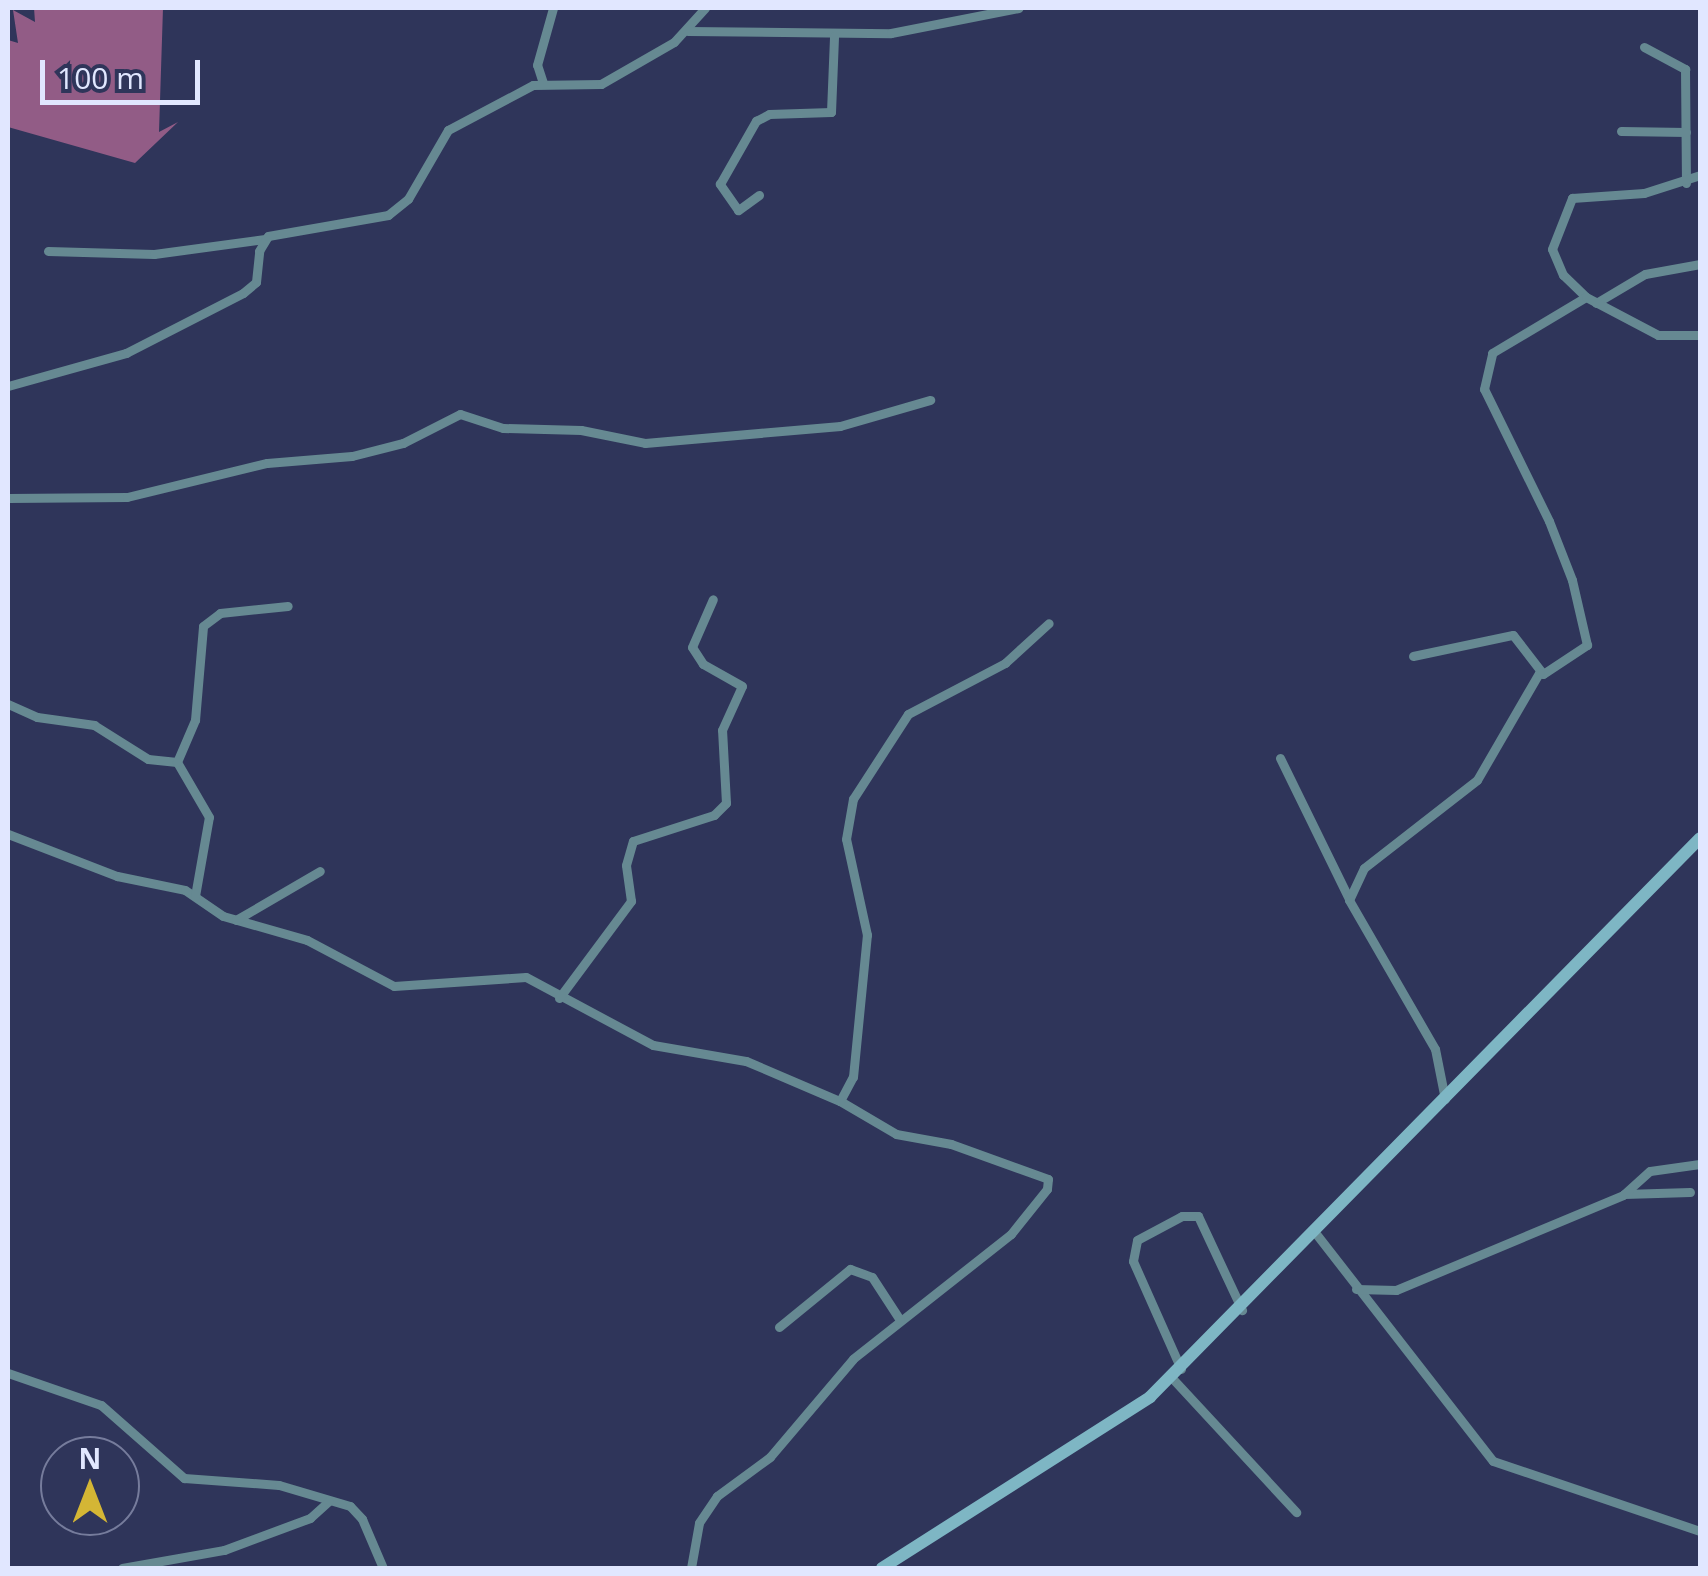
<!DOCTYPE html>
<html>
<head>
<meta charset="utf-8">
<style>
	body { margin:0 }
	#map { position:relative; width:1708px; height:1576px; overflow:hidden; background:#2f355a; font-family:"Open Sans",sans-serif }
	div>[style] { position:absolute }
	.forest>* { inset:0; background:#925c86 }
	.minor>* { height:9px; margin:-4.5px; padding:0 4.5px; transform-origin:4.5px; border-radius:4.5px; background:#668992 }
	.secondary>* { height:12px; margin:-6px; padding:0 6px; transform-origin:6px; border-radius:6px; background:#7eb6c4 }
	span { translate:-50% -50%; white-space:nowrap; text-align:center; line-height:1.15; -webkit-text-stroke:9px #2f355a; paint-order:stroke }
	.frame { position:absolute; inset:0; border:10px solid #e1e7ff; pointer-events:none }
	.north { position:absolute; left:40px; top:1436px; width:100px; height:100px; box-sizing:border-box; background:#2f355a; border:2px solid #767c9c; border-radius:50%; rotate:0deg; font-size:28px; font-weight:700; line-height:40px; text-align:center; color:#e1e7ff }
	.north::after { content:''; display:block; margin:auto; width:35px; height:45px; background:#d4b635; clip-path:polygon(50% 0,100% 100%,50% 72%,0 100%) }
	.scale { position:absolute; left:40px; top:60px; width:160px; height:45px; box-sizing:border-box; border:5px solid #e1e7ff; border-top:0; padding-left:12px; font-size:30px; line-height:35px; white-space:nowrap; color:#e1e7ff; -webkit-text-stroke:8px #2f355a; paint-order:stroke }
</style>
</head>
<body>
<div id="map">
	<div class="forest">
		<i style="clip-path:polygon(34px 8px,163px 8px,159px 132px,178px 122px,135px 163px,8px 127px,8px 40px,18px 43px,13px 10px,35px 22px)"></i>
	</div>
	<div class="minor">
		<i style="left:688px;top:31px;width:203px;rotate:0.6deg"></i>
		<i style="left:891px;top:33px;width:130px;rotate:-11.1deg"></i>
		<i style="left:1644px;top:47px;width:47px;rotate:28.2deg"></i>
		<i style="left:1685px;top:69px;width:114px;rotate:89.5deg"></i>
		<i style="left:543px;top:83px;width:19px;rotate:-108deg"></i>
		<i style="left:537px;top:65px;width:59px;rotate:-74.3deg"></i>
		<i style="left:1621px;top:131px;width:65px;rotate:0.9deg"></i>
		<i style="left:759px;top:195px;width:26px;rotate:144deg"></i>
		<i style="left:738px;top:210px;width:32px;rotate:-125deg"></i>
		<i style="left:720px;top:184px;width:73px;rotate:-60.3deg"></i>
		<i style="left:756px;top:121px;width:15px;rotate:-28deg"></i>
		<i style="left:769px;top:114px;width:62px;rotate:-1.8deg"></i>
		<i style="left:831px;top:112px;width:76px;rotate:-87.7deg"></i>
		<i style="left:48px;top:251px;width:106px;rotate:1.6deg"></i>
		<i style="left:154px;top:254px;width:112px;rotate:-7.7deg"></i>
		<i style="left:1586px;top:297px;width:32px;rotate:-136deg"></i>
		<i style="left:1563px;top:275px;width:28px;rotate:-113deg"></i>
		<i style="left:1552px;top:249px;width:55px;rotate:-68.6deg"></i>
		<i style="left:1572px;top:198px;width:72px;rotate:-4deg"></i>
		<i style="left:1644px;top:193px;width:59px;rotate:-17.8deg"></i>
		<i style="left:1596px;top:303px;width:57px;rotate:-30.6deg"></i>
		<i style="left:1645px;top:274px;width:56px;rotate:-10.3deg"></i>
		<i style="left:8px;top:386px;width:123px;rotate:-15.6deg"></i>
		<i style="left:126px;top:353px;width:131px;rotate:-27.1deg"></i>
		<i style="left:243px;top:293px;width:17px;rotate:-40deg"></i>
		<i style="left:256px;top:282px;width:31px;rotate:-84deg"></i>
		<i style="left:259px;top:251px;width:17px;rotate:-59deg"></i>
		<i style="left:268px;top:236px;width:122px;rotate:-9.9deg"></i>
		<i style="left:388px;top:215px;width:26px;rotate:-39deg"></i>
		<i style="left:408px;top:199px;width:80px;rotate:-59.9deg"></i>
		<i style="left:448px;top:130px;width:96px;rotate:-27.9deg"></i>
		<i style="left:533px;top:85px;width:68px;rotate:-0.8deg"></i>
		<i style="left:601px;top:84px;width:84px;rotate:-29.9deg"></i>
		<i style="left:674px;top:42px;width:46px;rotate:-47.6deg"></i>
		<i style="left:8px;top:498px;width:119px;rotate:-0.5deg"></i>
		<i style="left:127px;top:497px;width:144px;rotate:-13.7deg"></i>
		<i style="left:267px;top:463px;width:85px;rotate:-4.7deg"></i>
		<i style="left:352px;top:456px;width:53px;rotate:-14.3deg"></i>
		<i style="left:403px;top:443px;width:64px;rotate:-27deg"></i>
		<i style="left:460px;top:414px;width:45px;rotate:18deg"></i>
		<i style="left:503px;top:428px;width:78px;rotate:1.5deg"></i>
		<i style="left:581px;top:430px;width:65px;rotate:11.5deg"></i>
		<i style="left:645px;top:443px;width:196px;rotate:-5deg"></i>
		<i style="left:840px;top:426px;width:94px;rotate:-16.1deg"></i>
		<i style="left:1413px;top:656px;width:102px;rotate:-11.9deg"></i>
		<i style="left:1513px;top:635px;width:49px;rotate:52.4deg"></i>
		<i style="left:1543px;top:674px;width:53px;rotate:-33.4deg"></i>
		<i style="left:1587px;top:645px;width:67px;rotate:-103deg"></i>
		<i style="left:1572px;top:580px;width:63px;rotate:-111.3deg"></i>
		<i style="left:1549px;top:521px;width:147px;rotate:-116.2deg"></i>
		<i style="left:1484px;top:389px;width:37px;rotate:-77deg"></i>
		<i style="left:1492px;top:353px;width:109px;rotate:-30.8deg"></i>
		<i style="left:1586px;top:297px;width:81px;rotate:27.8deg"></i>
		<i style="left:1658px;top:335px;width:42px"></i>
		<i style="left:8px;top:704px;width:32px;rotate:24deg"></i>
		<i style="left:37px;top:717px;width:58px;rotate:8deg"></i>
		<i style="left:94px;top:725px;width:64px;rotate:32.2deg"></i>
		<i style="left:148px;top:759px;width:29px;rotate:6deg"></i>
		<i style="left:1280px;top:758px;width:157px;rotate:63.9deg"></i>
		<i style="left:8px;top:834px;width:117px;rotate:21.1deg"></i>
		<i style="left:117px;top:876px;width:69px;rotate:11.6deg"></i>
		<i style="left:185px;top:890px;width:46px;rotate:34.4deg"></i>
		<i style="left:223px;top:916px;width:87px;rotate:15.9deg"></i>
		<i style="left:307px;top:940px;width:98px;rotate:27.9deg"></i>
		<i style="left:394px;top:986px;width:132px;rotate:-3.9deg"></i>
		<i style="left:526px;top:977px;width:144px;rotate:28.2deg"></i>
		<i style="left:653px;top:1045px;width:94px;rotate:9.8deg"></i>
		<i style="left:746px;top:1061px;width:102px;rotate:23.1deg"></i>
		<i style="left:840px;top:1101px;width:65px;rotate:30.5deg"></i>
		<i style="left:896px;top:1134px;width:56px;rotate:10.3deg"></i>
		<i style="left:951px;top:1144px;width:103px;rotate:19.8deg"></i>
		<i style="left:1048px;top:1179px;width:10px;rotate:96deg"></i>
		<i style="left:1047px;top:1189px;width:58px;rotate:128.7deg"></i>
		<i style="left:1011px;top:1234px;width:201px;rotate:141.7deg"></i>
		<i style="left:853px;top:1359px;width:128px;rotate:130.3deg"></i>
		<i style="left:770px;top:1457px;width:66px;rotate:143.7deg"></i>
		<i style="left:717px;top:1496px;width:32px;rotate:124deg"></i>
		<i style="left:699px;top:1523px;width:46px;rotate:100.1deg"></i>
		<i style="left:195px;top:896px;width:80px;rotate:-80deg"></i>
		<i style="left:209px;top:817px;width:64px;rotate:-120.2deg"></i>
		<i style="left:177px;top:762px;width:46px;rotate:-66.8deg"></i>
		<i style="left:195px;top:720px;width:94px;rotate:-85.1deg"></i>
		<i style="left:203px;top:626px;width:21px;rotate:-37deg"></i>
		<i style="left:220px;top:613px;width:68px;rotate:-5.9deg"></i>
		<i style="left:236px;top:920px;width:97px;rotate:-30.3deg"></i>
		<i style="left:559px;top:998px;width:121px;rotate:-53.4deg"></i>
		<i style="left:631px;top:901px;width:36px;rotate:-98deg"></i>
		<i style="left:626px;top:865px;width:25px;rotate:-74deg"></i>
		<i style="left:633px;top:841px;width:85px;rotate:-17.8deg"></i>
		<i style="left:714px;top:815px;width:17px;rotate:-45deg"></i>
		<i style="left:726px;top:803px;width:73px;rotate:-93.1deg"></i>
		<i style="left:722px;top:730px;width:48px;rotate:-65.6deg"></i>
		<i style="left:742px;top:686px;width:45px;rotate:-150.6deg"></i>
		<i style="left:703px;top:664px;width:20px;rotate:-123deg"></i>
		<i style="left:692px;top:647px;width:52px;rotate:-66.4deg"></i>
		<i style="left:1445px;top:1099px;width:51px;rotate:-101.3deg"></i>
		<i style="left:1435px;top:1049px;width:172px;rotate:-120deg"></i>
		<i style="left:1349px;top:900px;width:35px;rotate:-65deg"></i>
		<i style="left:1364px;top:868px;width:143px;rotate:-37.9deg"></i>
		<i style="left:1477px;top:780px;width:124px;rotate:-59.9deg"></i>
		<i style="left:840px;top:1101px;width:27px;rotate:-62deg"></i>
		<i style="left:853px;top:1077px;width:143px;rotate:-84.4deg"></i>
		<i style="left:867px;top:935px;width:98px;rotate:-102.3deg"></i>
		<i style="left:846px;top:839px;width:41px;rotate:-80.1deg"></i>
		<i style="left:853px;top:799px;width:101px;rotate:-57.1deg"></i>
		<i style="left:908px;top:714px;width:110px;rotate:-27.7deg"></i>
		<i style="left:1005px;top:663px;width:59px;rotate:-42.3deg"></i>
		<i style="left:1624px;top:1194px;width:66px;rotate:-1.7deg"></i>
		<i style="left:1317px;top:1235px;width:286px;rotate:52.1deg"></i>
		<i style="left:1493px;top:1461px;width:219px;rotate:18.7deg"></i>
		<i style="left:1356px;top:1289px;width:40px;rotate:1.4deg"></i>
		<i style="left:1396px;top:1290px;width:246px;rotate:-22.7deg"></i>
		<i style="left:1623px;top:1195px;width:36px;rotate:-42deg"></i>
		<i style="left:1650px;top:1171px;width:50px;rotate:-8deg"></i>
		<i style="left:779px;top:1327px;width:92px;rotate:-39.2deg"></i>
		<i style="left:850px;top:1269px;width:23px;rotate:20deg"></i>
		<i style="left:872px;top:1277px;width:51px;rotate:56.9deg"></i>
		<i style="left:1181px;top:1369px;width:118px;rotate:-114deg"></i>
		<i style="left:1133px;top:1261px;width:21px;rotate:-79deg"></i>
		<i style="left:1137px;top:1240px;width:51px;rotate:-28.1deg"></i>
		<i style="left:1182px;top:1216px;width:16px"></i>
		<i style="left:1198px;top:1216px;width:104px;rotate:64.9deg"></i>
		<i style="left:8px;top:1373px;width:98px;rotate:19deg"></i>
		<i style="left:101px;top:1405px;width:111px;rotate:41.3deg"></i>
		<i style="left:184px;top:1478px;width:95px;rotate:4.2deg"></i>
		<i style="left:279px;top:1485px;width:74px;rotate:16.5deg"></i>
		<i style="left:350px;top:1506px;width:18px;rotate:47deg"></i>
		<i style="left:362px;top:1519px;width:53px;rotate:66.8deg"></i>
		<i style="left:1172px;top:1378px;width:183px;rotate:47.2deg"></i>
		<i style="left:122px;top:1568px;width:104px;rotate:-10deg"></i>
		<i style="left:224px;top:1550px;width:92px;rotate:-20.4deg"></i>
		<i style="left:310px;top:1518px;width:25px;rotate:-42deg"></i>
	</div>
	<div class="secondary">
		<i style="left:882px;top:1568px;width:318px;rotate:-32.5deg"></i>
		<i style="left:1150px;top:1397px;width:784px;rotate:-45.46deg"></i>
	</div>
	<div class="frame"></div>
	<div class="north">N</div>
	<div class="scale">100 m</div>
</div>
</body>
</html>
